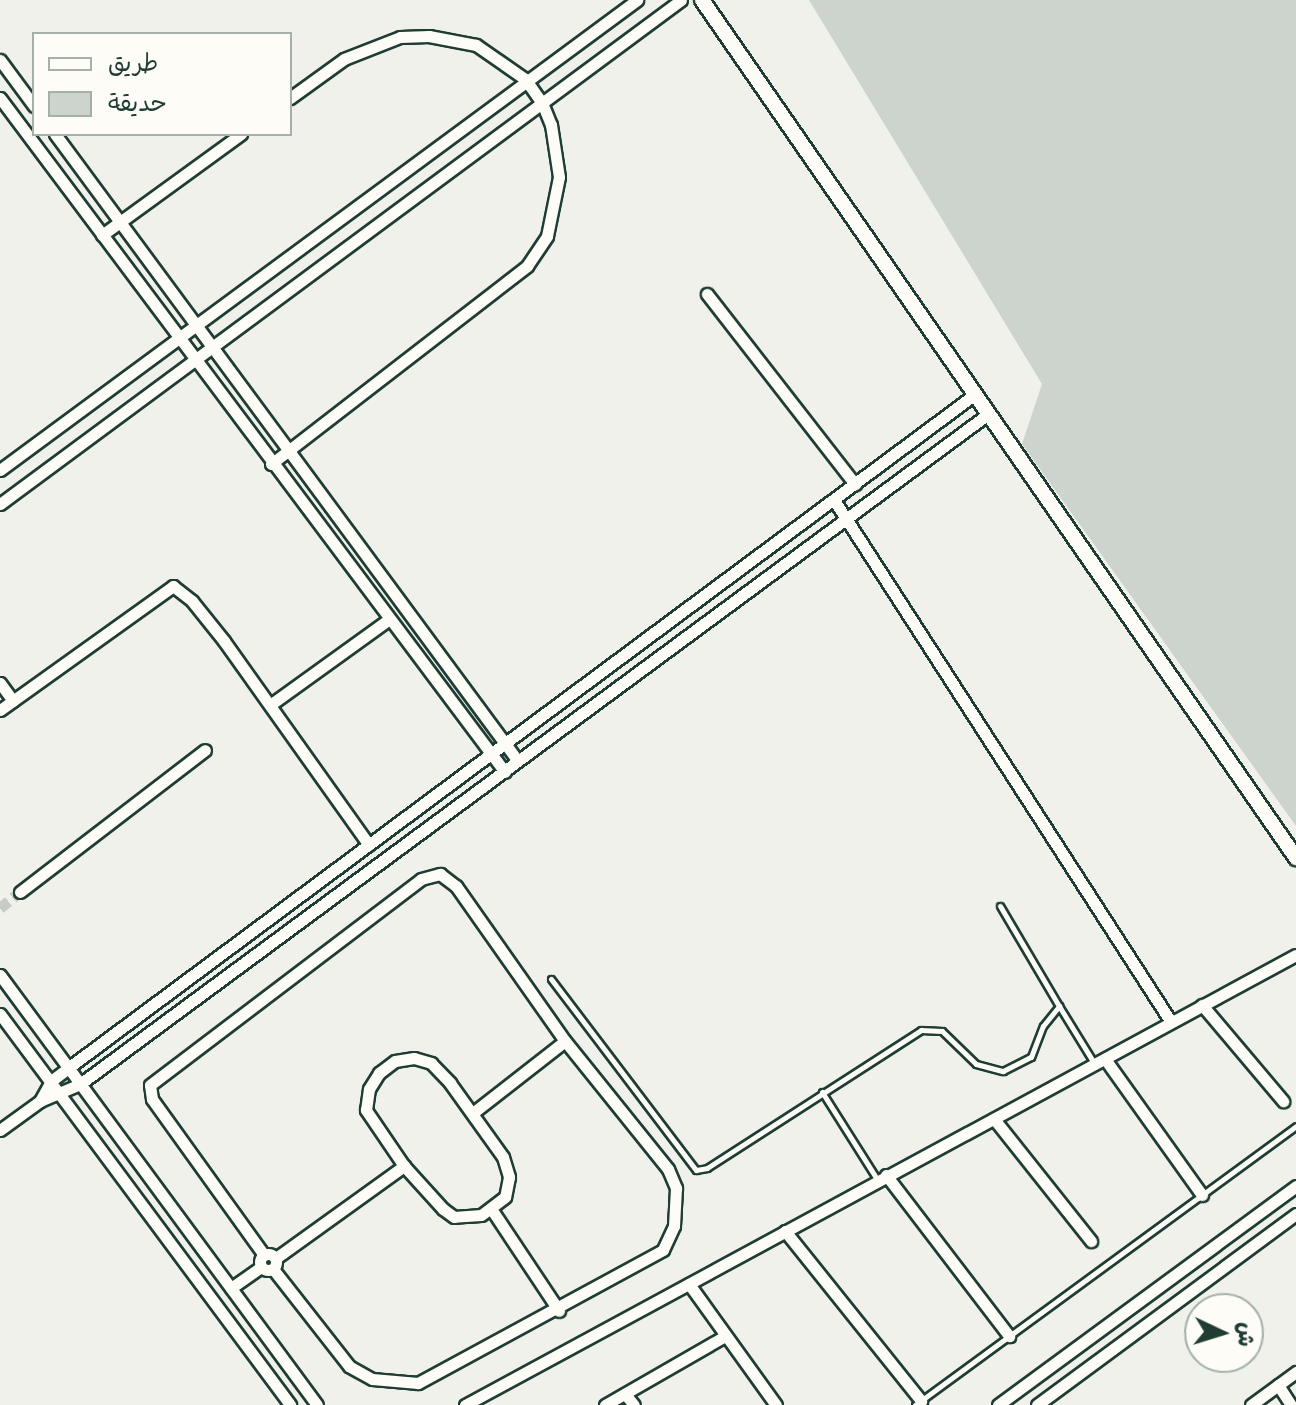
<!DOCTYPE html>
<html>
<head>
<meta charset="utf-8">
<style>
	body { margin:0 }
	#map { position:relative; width:1296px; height:1405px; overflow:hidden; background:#f0f1eb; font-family:Caveat,"Playpen Sans Arabic",sans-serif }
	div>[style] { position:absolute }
	.green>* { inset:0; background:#cdd3cd }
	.street-tunnel>* { height:11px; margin-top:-5.5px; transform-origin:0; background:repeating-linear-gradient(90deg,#c6cdc6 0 11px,transparent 0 16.5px) }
	.roads { filter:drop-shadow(2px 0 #1f3d34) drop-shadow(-2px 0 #1f3d34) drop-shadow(0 2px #1f3d34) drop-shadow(0 -2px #1f3d34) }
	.lane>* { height:5px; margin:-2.5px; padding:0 2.5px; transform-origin:2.5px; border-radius:2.5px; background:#fdfcf7 }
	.street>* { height:11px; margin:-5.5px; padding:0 5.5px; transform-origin:5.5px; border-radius:5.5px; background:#fdfcf7 }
	.street>.ring { margin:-5.5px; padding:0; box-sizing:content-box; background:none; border:11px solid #fdfcf7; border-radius:50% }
	.secondary>* { height:14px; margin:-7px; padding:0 7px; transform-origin:7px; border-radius:7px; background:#fdfcf7 }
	span { translate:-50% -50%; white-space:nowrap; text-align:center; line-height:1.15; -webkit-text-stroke:6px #fdfcf7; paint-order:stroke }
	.legend { position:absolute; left:32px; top:32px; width:260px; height:104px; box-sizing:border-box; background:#fdfcf7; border:2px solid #a4b0a9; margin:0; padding:10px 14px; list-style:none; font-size:24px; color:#1f3d34 }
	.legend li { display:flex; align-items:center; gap:16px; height:40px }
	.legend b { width:40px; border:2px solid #a4b0a9 }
	.north { position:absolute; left:1184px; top:1293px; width:80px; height:80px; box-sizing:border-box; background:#fdfcf7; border:2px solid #a4b0a9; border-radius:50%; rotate:94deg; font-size:22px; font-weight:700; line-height:32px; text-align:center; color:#1f3d34 }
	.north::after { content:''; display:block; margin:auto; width:28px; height:36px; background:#1f3d34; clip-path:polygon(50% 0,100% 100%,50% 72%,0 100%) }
</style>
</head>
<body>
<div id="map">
	<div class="green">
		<i style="clip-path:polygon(809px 0,1296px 0,1296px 826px,1022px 444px,1042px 384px)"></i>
	</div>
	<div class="street-tunnel">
		<i style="left:0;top:908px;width:26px;rotate:-39deg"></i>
	</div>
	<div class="roads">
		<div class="lane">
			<i style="left:1000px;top:906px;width:116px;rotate:59.5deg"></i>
			<i style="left:551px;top:979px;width:240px;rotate:52.8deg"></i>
			<i style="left:696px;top:1170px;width:11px;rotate:-10deg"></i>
			<i style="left:707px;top:1168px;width:255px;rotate:-32.8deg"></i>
			<i style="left:921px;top:1030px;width:21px;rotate:3deg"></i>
			<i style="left:942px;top:1031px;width:47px;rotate:44.1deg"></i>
			<i style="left:976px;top:1064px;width:28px;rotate:15deg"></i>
			<i style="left:1003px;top:1071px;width:31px;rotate:-27deg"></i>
			<i style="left:1031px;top:1057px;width:33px;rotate:-69deg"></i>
			<i style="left:1043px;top:1026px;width:26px;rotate:-51deg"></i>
			<i style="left:1059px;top:1006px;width:67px;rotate:58.4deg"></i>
			<i style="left:822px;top:1092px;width:103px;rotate:57.7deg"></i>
			<i style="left:915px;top:1405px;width:472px;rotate:-36.2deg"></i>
		</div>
		<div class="street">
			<i style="left:0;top:60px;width:57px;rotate:53.5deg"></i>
			<i style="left:0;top:98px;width:842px;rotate:53.16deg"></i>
			<i style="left:55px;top:134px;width:779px;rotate:53.56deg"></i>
			<i style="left:102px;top:235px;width:172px;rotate:-36deg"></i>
			<i style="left:707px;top:294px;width:241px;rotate:52.1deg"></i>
			<i style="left:271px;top:464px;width:324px;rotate:-37.7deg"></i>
			<i style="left:527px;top:266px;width:36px;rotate:-56deg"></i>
			<i style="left:547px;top:236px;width:60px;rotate:-78.5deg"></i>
			<i style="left:559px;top:177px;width:53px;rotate:-98.7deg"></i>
			<i style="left:551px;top:125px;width:24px;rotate:-112deg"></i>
			<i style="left:542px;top:103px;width:29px;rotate:-125deg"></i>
			<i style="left:525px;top:79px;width:60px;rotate:-145.2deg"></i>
			<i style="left:476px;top:45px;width:48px;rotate:-169.2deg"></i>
			<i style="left:429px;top:36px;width:29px;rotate:178deg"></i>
			<i style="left:400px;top:37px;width:60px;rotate:158.6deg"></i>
			<i style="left:344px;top:59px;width:67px;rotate:144.2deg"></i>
			<i style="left:0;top:470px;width:792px;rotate:-36.42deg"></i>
			<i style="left:834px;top:500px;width:621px;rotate:57.15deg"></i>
			<i style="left:0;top:504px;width:847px;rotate:-36.5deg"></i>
			<i style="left:0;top:683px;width:22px;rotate:54deg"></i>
			<i style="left:270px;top:705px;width:145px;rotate:-35.8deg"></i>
			<i style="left:0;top:710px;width:213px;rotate:-35.6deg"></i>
			<i style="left:173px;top:586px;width:24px;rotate:38deg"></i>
			<i style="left:192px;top:601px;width:51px;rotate:51.3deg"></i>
			<i style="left:224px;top:641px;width:250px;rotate:54.6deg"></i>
			<i style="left:20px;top:892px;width:233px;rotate:-37.5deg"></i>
			<i style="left:0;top:975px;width:534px;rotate:53.6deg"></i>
			<i style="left:1202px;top:1005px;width:126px;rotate:49.8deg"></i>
			<i style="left:0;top:1014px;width:487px;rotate:53.4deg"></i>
			<i style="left:414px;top:1058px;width:18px;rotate:16deg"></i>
			<i style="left:431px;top:1063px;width:28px;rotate:46deg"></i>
			<i style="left:450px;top:1083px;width:91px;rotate:54.4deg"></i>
			<i style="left:503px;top:1157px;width:21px;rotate:73deg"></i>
			<i style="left:509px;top:1177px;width:20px;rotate:101deg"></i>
			<i style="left:505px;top:1197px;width:30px;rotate:143deg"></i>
			<i style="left:481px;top:1215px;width:27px;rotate:176deg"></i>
			<i style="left:454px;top:1217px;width:14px;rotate:-144deg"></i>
			<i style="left:443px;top:1209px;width:58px;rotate:-132.2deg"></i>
			<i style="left:404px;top:1166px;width:68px;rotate:-124.2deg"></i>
			<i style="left:366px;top:1110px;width:21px;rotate:-82deg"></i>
			<i style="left:369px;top:1089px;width:19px;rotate:-58deg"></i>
			<i style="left:379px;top:1073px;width:20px;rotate:-37deg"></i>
			<i style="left:395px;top:1061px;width:19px;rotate:-9deg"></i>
			<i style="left:1105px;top:1059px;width:167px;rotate:54.5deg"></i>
			<i style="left:40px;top:1101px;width:23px;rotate:-61deg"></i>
			<i style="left:51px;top:1081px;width:21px;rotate:-37deg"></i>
			<i style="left:68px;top:1068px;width:1129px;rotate:-36.61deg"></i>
			<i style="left:474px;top:1112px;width:115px;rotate:-38deg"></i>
			<i style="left:994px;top:1119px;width:156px;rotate:51.5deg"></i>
			<i style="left:0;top:1130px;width:49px;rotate:-35.9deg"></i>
			<i style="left:40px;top:1101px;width:43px;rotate:-23deg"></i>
			<i style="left:80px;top:1084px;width:1128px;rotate:-36.42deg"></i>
			<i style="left:886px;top:1175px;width:203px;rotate:52.6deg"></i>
			<i style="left:492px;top:1210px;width:121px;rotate:56.4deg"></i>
			<i style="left:785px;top:1231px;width:218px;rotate:51.3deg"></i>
			<i class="ring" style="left:260px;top:1254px;width:5px;height:5px"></i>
			<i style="left:264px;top:1255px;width:192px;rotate:-125.7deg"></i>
			<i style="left:152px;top:1099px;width:14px;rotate:-98deg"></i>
			<i style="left:150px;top:1085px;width:340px;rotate:-37.2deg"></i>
			<i style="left:421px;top:879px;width:20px;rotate:-15deg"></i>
			<i style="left:440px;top:874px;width:20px;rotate:37deg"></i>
			<i style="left:456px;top:886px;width:189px;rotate:54.9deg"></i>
			<i style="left:565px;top:1041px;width:164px;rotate:51.2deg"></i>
			<i style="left:668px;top:1169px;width:21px;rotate:67deg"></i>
			<i style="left:676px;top:1188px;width:38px;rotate:93deg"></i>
			<i style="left:674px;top:1226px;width:26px;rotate:115deg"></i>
			<i style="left:663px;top:1250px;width:279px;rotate:151.5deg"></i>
			<i style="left:418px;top:1383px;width:46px;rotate:-175deg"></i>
			<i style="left:372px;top:1379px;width:26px;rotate:-151deg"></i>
			<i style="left:349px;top:1366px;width:123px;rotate:-128.1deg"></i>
			<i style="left:276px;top:1258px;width:158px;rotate:-35.7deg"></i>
			<i style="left:689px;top:1284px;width:149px;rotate:54.3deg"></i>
			<i style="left:231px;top:1288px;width:37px;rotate:-35deg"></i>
			<i style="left:1278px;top:1385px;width:24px;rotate:57deg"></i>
			<i style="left:625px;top:1394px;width:14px;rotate:51deg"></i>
			<i style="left:465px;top:1405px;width:945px;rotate:-28.44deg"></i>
			<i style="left:605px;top:1405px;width:138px;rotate:-29.9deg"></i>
			<i style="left:998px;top:1405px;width:370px;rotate:-36.3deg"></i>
			<i style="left:1037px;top:1405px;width:322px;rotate:-36.4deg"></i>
			<i style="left:1251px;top:1405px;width:56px;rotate:-36.3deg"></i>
		</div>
		<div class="secondary">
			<i style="left:702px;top:0;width:1044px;rotate:55.3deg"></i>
		</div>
	</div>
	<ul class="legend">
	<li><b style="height:10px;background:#fdfcf7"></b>طريق</li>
	<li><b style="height:22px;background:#cdd3cd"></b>حديقة</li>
	</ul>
	<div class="north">ش</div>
</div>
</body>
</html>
